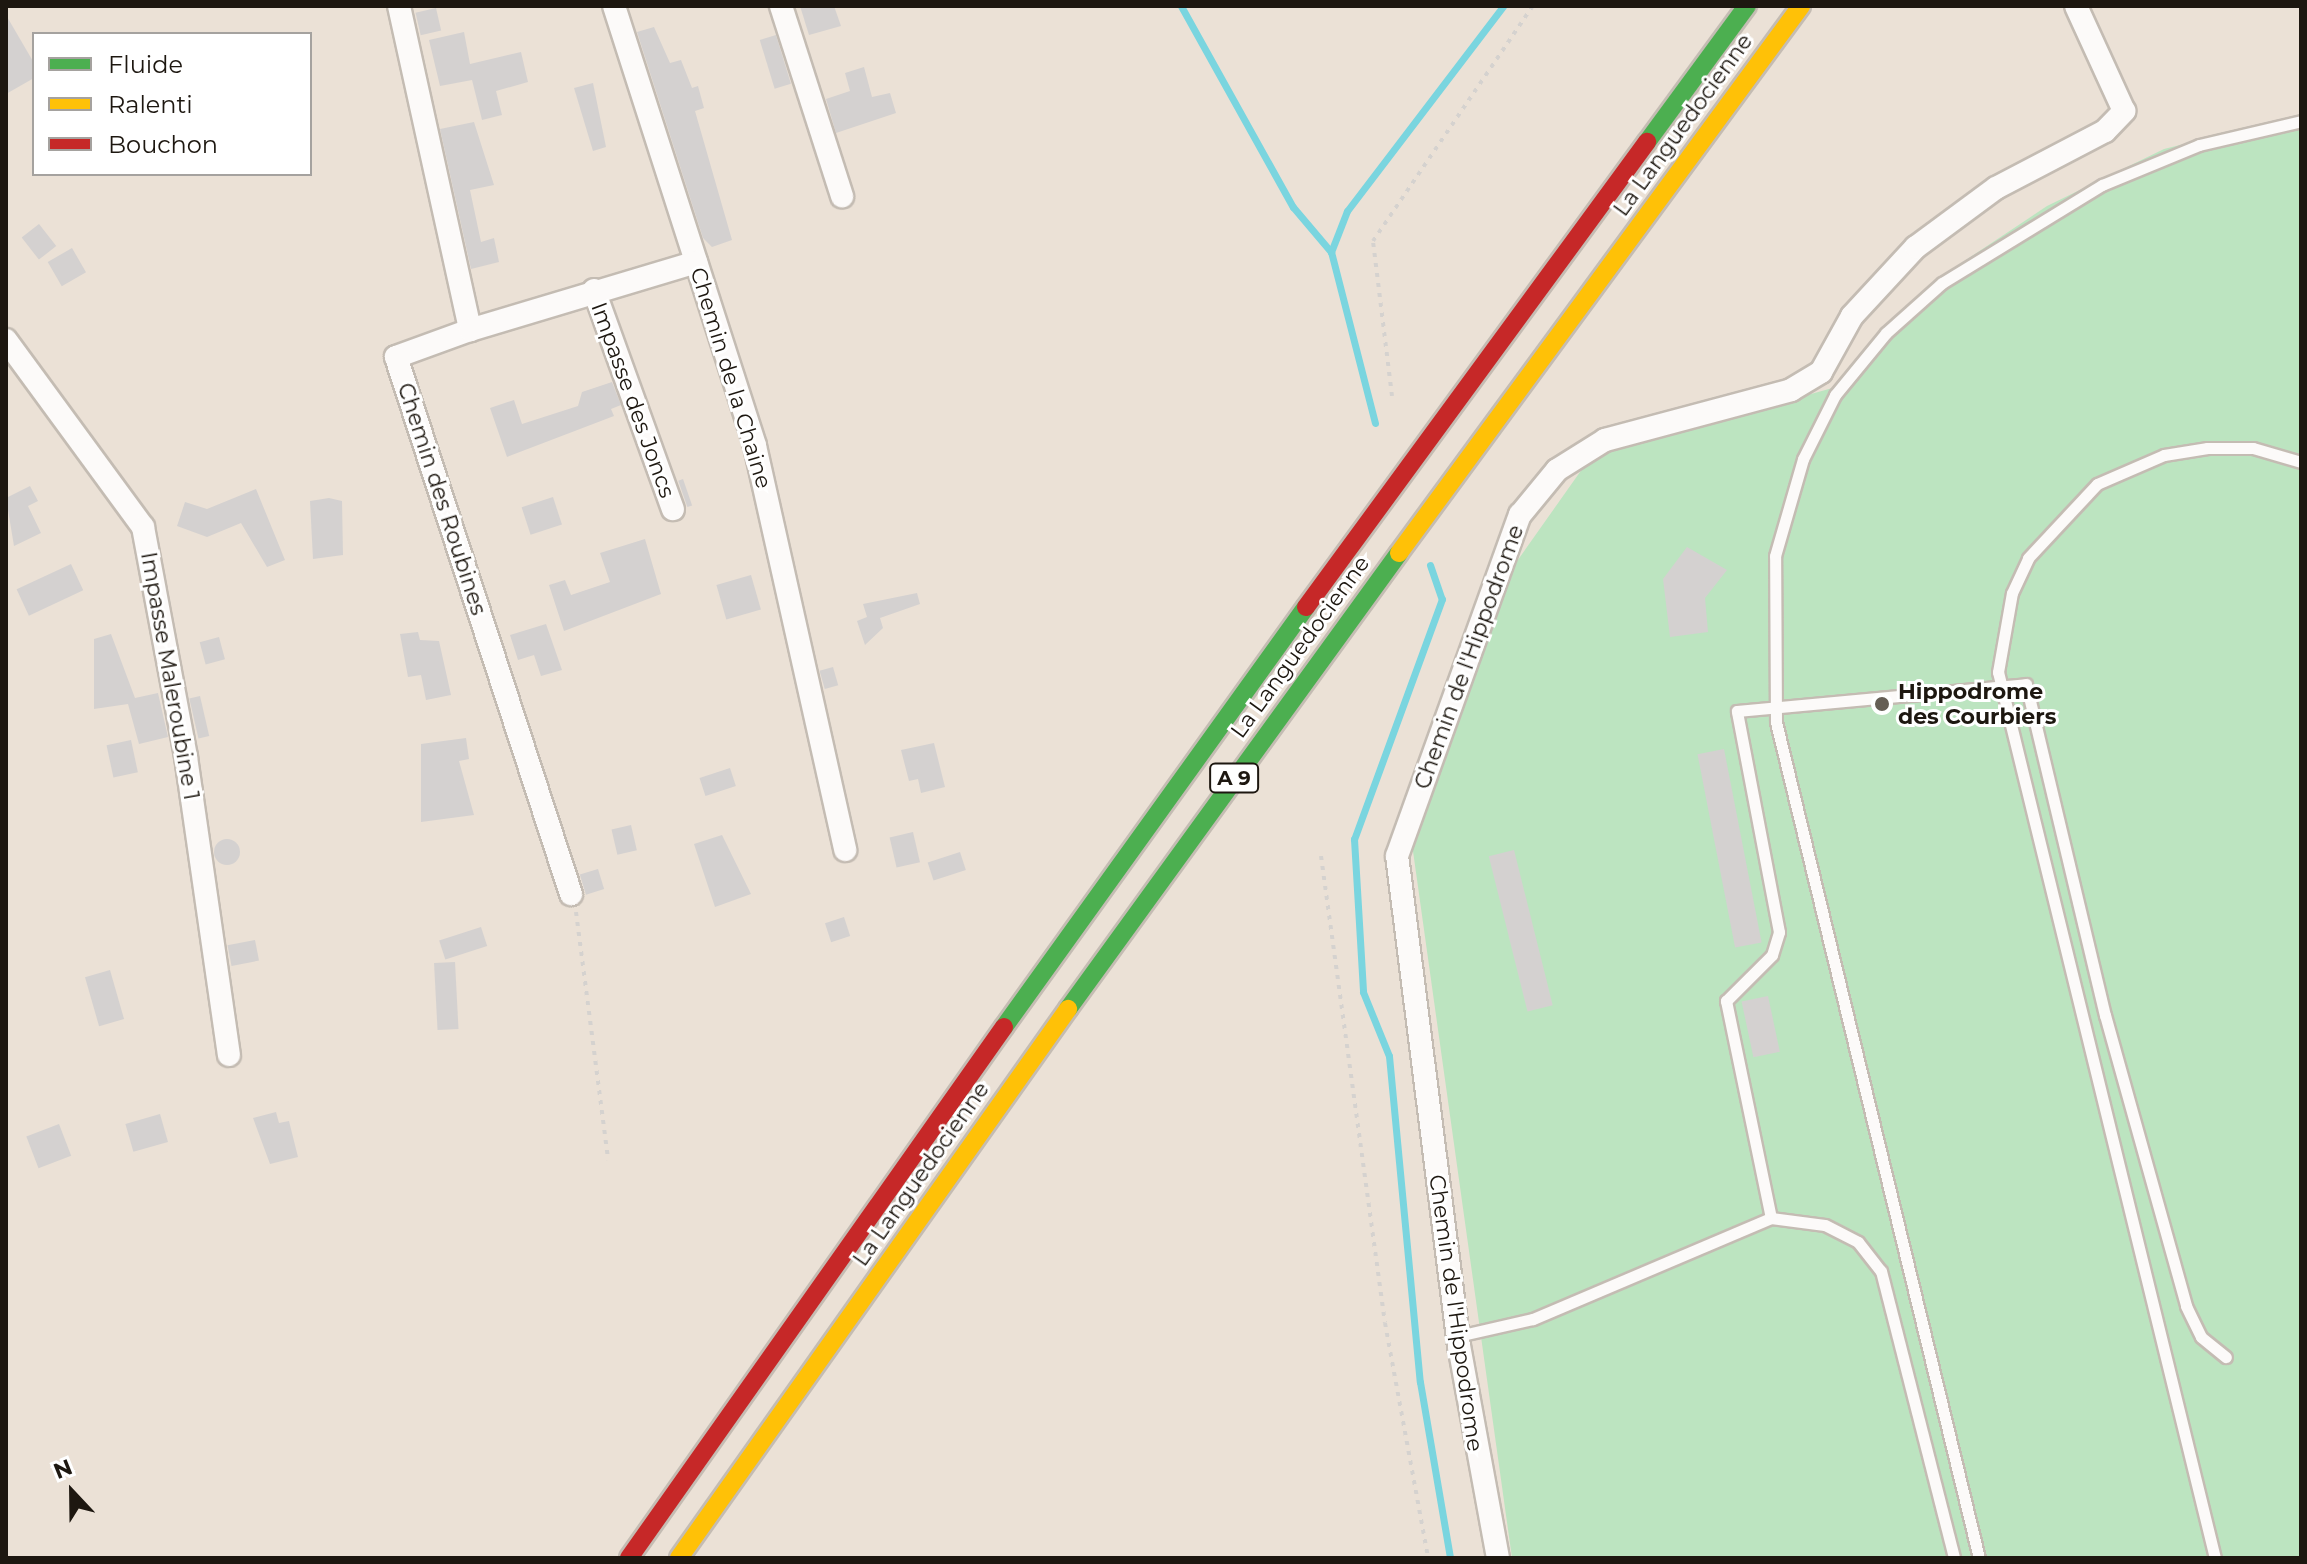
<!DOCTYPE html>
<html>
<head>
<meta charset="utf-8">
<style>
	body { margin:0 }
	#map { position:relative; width:2307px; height:1564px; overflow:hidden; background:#ebe1d6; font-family:Montserrat,sans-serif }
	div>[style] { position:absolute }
	.green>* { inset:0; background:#bce4c0 }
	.stream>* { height:7px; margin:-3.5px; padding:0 3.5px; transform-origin:3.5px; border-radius:3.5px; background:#7ad5df }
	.building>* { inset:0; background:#d4d1d0; transform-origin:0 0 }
	.round { border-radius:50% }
	.path>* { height:4px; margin-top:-2px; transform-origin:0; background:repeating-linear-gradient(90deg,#d5d2cf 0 4px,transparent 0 10px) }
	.roads { filter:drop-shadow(2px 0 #c4bcb3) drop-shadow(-2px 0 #c4bcb3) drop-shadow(0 2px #c4bcb3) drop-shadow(0 -2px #c4bcb3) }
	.lane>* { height:11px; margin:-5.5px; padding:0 5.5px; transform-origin:5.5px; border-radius:5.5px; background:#fcfaf9 }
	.street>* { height:22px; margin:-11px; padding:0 11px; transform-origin:11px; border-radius:11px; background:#fcfaf9 }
	.fast>* { height:18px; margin:-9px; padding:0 9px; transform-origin:9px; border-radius:9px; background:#4caf50 }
	.slow>* { height:18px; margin:-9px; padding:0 9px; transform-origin:9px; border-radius:9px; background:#ffc107 }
	.jam>* { height:18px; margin:-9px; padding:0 9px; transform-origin:9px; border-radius:9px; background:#c62828 }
	.dots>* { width:22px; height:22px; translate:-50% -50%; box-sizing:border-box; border:4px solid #fff; border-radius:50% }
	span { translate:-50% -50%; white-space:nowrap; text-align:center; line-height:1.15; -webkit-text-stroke:6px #fff; paint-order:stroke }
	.shield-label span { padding:2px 6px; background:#fff; border:2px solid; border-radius:6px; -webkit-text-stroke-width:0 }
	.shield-label { font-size:20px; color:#1d1710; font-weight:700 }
	.street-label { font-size:22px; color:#1d1710 }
	.poi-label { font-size:22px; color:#1d1710; font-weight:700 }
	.left { translate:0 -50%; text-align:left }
	.frame { position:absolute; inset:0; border:8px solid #1d1710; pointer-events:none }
	.legend { position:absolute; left:32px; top:32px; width:280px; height:144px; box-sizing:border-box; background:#fff; border:2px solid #a5a29f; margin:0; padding:10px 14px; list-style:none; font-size:24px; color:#1d1710 }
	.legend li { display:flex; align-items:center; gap:16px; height:40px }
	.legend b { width:40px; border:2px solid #a5a29f }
	.north { position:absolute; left:32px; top:1452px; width:80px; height:80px; -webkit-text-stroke:6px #fff; paint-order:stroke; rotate:338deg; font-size:22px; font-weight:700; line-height:32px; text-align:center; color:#1d1710 }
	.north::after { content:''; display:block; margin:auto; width:28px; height:36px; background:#1d1710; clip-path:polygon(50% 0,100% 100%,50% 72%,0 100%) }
</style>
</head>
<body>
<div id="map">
	<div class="green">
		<i style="clip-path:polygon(2301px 115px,2301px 1558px,1512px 1558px,1412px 844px,1515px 564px,1592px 455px,1836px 387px,1882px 330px,1939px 278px,2047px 206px,2164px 149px)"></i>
	</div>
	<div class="stream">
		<i style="left:1181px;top:6px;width:230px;rotate:60.9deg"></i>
		<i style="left:1293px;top:207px;width:59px;rotate:49.8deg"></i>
		<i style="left:1375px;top:423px;width:177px;rotate:-104.4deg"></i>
		<i style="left:1331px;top:252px;width:44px;rotate:-68.7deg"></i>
		<i style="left:1347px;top:211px;width:258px;rotate:-52.7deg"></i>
		<i style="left:1430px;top:565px;width:36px;rotate:71deg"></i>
		<i style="left:1442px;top:599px;width:256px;rotate:110.1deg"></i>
		<i style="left:1354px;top:839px;width:153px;rotate:86.6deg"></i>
		<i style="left:1363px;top:992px;width:69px;rotate:67.9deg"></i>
		<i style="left:1389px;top:1056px;width:327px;rotate:84.6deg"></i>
		<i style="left:1420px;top:1382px;width:179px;rotate:80.3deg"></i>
	</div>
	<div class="building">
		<i style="clip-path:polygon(800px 6px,834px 6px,841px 26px,809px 35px)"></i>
		<i style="left:436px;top:8px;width:23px;height:21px;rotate:77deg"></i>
		<i style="clip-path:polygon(6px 15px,34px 63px,34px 78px,6px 94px)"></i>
		<i style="clip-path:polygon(654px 27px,670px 63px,681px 60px,692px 88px,698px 86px,704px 108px,695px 111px,732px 240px,712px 247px,703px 238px,637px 32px)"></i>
		<i style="clip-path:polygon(464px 32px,470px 64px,521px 52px,528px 82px,496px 91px,502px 115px,482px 120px,472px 80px,440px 86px,429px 40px)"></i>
		<i style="left:776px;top:35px;width:51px;height:17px;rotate:73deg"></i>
		<i style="clip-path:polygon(864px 67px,872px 97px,890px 93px,896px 113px,836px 133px,826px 99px,850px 91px,845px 73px)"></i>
		<i style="clip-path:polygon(593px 83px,606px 147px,593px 151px,574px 88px)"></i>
		<i style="clip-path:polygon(474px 122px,494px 185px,470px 190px,481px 242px,494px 238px,499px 262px,471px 269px,440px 129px)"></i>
		<i style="left:39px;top:224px;width:28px;height:22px;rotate:52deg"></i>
		<i style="left:72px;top:248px;width:28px;height:28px;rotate:60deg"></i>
		<i style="clip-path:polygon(612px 382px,621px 405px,611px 409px,614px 416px,507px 457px,490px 408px,514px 400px,522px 424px,578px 406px,582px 392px)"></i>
		<i style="left:683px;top:479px;width:28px;height:5px;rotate:71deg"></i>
		<i style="clip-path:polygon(30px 486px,38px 501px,28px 506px,41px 533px,14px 546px,6px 498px)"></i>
		<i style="clip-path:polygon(256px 489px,285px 560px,267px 567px,241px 523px,207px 537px,177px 526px,185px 502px,207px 509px)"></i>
		<i style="left:553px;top:497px;width:29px;height:33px;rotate:72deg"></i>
		<i style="clip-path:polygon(329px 498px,342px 501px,343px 555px,313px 559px,310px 501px)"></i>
		<i style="clip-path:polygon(645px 539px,661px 594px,564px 631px,549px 585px,565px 580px,571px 595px,610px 582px,600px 553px)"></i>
		<i style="clip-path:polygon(1687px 547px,1727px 570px,1705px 598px,1708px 632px,1670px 637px,1663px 579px)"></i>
		<i style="left:71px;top:564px;width:29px;height:60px;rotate:65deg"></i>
		<i style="left:751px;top:575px;width:36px;height:36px;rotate:74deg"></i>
		<i style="clip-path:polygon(917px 593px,920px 604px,880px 618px,883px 628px,865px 645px,857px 621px,867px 617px,863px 604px)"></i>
		<i style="clip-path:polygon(546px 624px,562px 670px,541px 676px,534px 655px,518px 660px,510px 635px)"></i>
		<i style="clip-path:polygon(418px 632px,420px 640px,439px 641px,451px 695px,426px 700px,421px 675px,408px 677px,400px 634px)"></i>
		<i style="clip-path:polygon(111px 634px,135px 698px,158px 693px,168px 737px,139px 744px,128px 704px,94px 709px,94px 639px)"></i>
		<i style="left:219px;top:637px;width:23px;height:20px;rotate:75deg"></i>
		<i style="left:833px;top:667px;width:19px;height:14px;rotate:74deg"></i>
		<i style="left:200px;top:696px;width:41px;height:11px;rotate:77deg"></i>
		<i style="clip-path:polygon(466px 738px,469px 759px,459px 761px,474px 815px,421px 822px,421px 744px)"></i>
		<i style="left:131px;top:740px;width:33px;height:25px;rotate:78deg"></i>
		<i style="clip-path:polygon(934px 743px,945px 787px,921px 793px,918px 779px,909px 781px,901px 750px)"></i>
		<i style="left:1724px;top:749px;width:197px;height:27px;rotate:79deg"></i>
		<i style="left:730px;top:768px;width:19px;height:32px;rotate:72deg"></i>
		<i style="left:631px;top:825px;width:26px;height:20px;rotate:77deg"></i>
		<i style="left:913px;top:832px;width:31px;height:24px;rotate:77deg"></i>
		<i style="clip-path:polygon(722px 835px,751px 894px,715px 907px,694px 844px)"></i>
		<i class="round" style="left:214px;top:839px;width:26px;height:26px"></i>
		<i style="left:1514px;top:850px;width:160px;height:26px;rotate:76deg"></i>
		<i style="left:960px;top:852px;width:19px;height:34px;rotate:72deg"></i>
		<i style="left:598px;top:869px;width:21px;height:19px;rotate:73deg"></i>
		<i style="left:844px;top:917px;width:20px;height:20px;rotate:72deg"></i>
		<i style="left:481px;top:927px;width:20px;height:44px;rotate:72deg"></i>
		<i style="left:255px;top:940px;width:21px;height:28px;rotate:79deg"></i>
		<i style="left:455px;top:962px;width:67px;height:21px;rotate:87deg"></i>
		<i style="left:110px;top:970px;width:51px;height:26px;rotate:74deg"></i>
		<i style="left:1768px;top:996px;width:57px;height:27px;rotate:78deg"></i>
		<i style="clip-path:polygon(276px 1112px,279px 1123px,289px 1121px,298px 1157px,270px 1164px,253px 1118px)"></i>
		<i style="left:160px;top:1114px;width:29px;height:36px;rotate:74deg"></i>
		<i style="left:59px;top:1124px;width:34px;height:35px;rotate:69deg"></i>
	</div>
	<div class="path">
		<i style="left:1392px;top:396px;width:156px;rotate:-97deg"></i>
		<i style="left:1373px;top:241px;width:284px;rotate:-55.8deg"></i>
		<i style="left:1321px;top:856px;width:471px;rotate:82.2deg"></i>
		<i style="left:1385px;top:1323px;width:239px;rotate:79.6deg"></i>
		<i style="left:576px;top:912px;width:250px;rotate:82.6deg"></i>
	</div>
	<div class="roads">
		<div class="lane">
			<i style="left:1771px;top:1218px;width:54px;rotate:7.4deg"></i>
			<i style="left:1825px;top:1225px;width:37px;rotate:27deg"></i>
			<i style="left:1858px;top:1242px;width:37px;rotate:52deg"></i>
			<i style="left:1881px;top:1271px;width:296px;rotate:75.7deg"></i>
			<i style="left:1458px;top:1336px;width:77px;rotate:-12.8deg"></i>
			<i style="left:1533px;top:1319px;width:259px;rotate:-23deg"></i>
			<i style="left:1771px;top:1218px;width:222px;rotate:-101.7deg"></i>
			<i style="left:1726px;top:1001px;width:65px;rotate:-45deg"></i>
			<i style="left:1772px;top:955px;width:24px;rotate:-73deg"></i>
			<i style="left:1779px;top:932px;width:225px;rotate:-100.8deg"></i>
			<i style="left:1737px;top:711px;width:290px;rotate:-5.3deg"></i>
			<i style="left:2026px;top:684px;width:340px;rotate:76.6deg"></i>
			<i style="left:2105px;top:1015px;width:302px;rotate:74.4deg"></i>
			<i style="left:2186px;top:1306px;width:34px;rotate:64deg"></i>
			<i style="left:2201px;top:1337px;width:32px;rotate:39deg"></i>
			<i style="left:1979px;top:1558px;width:860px;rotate:-103.65deg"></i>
			<i style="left:1776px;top:722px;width:166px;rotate:-90.3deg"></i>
			<i style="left:1775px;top:556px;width:101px;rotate:-73.9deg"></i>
			<i style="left:1803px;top:459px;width:72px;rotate:-63.4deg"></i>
			<i style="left:1835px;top:395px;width:80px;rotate:-50.6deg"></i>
			<i style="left:1886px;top:333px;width:75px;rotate:-41.8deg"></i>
			<i style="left:1942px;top:283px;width:188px;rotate:-31.5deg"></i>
			<i style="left:2102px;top:185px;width:105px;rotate:-22.4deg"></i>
			<i style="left:2199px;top:145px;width:105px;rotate:-13.2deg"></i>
			<i style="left:2215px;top:1558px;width:912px;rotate:-103.76deg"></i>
			<i style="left:1998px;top:672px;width:80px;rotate:-80deg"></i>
			<i style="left:2012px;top:593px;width:38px;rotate:-65deg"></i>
			<i style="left:2028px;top:558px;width:101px;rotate:-47deg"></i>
			<i style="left:2097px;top:484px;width:73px;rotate:-23.4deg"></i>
			<i style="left:2164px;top:455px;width:44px;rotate:-9.2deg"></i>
			<i style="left:2207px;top:448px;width:46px"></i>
			<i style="left:2253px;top:448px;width:50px;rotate:16.3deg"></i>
		</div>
		<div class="street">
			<i style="left:399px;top:6px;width:332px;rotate:77.6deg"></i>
			<i style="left:470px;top:330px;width:79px;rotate:160deg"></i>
			<i style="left:396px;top:357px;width:565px;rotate:71.95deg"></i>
			<i style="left:614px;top:6px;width:462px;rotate:72.2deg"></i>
			<i style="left:755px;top:446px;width:414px;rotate:77.4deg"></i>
			<i style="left:781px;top:6px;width:200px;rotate:72.2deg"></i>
			<i style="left:594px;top:290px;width:233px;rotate:70.2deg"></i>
			<i style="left:470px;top:330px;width:236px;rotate:-16.7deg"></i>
			<i style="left:6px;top:340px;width:232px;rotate:53.8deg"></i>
			<i style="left:143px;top:527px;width:234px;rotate:79.4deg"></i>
			<i style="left:186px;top:757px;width:301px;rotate:81.8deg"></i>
			<i style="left:1498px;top:1558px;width:216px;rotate:-100.4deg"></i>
			<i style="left:1459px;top:1346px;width:494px;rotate:-97.2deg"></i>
			<i style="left:1397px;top:856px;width:363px;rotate:-70.2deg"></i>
			<i style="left:1520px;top:515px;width:58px;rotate:-50.6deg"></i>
			<i style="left:1557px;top:470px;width:57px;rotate:-32deg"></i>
			<i style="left:1605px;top:440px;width:193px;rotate:-15deg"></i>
			<i style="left:1791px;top:390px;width:35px;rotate:-31deg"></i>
			<i style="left:1821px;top:372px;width:64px;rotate:-61deg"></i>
			<i style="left:1852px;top:316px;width:94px;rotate:-47.2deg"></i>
			<i style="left:1916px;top:247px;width:99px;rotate:-36.4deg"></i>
			<i style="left:1996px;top:188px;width:123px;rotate:-27.6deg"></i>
			<i style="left:2105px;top:131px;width:28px;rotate:-46deg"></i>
			<i style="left:2124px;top:111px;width:115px;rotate:-114.6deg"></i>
		</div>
		<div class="fast">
			<i style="left:1647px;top:142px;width:169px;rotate:-53.7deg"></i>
			<i style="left:1068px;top:1009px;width:563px;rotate:-54.02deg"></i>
			<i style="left:1004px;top:1027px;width:517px;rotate:-54.28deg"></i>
		</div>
		<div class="slow">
			<i style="left:1399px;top:553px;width:679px;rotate:-53.69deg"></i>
			<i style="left:679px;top:1558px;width:673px;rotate:-54.68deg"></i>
		</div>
		<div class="jam">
			<i style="left:1306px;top:607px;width:577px;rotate:-53.75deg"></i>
			<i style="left:629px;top:1558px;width:650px;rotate:-54.77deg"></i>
		</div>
	</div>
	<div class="dots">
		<i style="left:1882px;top:704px;background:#655e55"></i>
	</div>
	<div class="shield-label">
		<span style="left:1234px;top:778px">A 9</span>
	</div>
	<div class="street-label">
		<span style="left:1683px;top:125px;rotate:-54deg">La Languedocienne</span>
		<span style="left:731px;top:378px;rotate:73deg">Chemin de la Chaine</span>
		<span style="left:633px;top:400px;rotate:70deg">Impasse des Joncs</span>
		<span style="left:442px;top:499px;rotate:72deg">Chemin des Roubines</span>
		<span style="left:1300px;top:647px;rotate:-54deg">La Languedocienne</span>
		<span style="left:1469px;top:657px;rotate:-70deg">Chemin de l'Hippodrome</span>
		<span style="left:170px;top:676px;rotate:80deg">Impasse Maleroubine 1</span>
		<span style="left:921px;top:1174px;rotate:-55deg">La Languedocienne</span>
		<span style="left:1456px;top:1313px;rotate:82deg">Chemin de l'Hippodrome</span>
	</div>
	<div class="poi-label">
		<span class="left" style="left:1898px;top:704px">Hippodrome<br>des Courbiers</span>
	</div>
	<div class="frame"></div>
	<ul class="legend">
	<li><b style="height:10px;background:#4caf50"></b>Fluide</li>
	<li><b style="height:10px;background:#ffc107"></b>Ralenti</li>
	<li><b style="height:10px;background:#c62828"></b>Bouchon</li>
	</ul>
	<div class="north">N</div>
</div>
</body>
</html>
